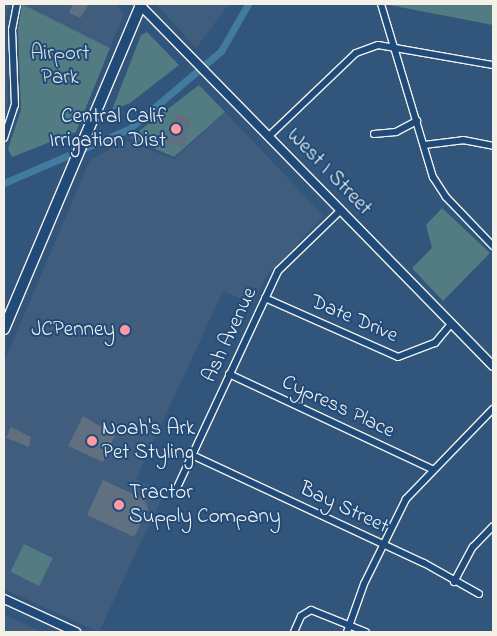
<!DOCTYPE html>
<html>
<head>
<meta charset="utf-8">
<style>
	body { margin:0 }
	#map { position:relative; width:497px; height:636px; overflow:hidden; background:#32557c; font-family:"Indie Flower",sans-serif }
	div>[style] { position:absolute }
	.built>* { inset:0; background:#405d7d }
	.green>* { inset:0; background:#537b82; transform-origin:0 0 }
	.canal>* { height:7px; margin:-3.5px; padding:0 3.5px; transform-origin:3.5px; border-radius:3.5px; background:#437b9f }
	.building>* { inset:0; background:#607080 }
	.roads { filter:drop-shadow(1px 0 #f4f1e8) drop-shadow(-1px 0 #f4f1e8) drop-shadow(0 1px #f4f1e8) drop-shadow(0 -1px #f4f1e8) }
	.minor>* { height:6px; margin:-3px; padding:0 3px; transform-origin:3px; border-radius:3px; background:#1f4a7a }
	.tertiary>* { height:8px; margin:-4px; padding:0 4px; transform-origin:4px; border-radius:4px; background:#1f4a7a }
	.trunk>* { height:10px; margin:-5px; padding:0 5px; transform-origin:5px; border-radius:5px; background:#1f4a7a }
	.dots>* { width:14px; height:14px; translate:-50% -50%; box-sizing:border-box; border:2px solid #1f4a7a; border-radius:50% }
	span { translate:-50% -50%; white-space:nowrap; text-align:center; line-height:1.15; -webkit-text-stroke:4px #1f4a7a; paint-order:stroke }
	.park-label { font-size:21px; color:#dcdfd9 }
	.poi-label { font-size:21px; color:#f4f1e8 }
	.right { translate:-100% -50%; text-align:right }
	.left { translate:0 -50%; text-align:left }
	.street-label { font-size:21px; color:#f4f1e8 }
	.frame { position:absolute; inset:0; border:5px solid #f4f1e8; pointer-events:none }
</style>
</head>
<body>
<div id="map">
	<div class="built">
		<i style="clip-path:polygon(4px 4px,10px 4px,5px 23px,8px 102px,4px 126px)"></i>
		<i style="clip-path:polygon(22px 4px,116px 4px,124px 14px,110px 48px)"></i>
		<i style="clip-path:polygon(156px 4px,229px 4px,196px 48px)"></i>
		<i style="clip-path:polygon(225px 112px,324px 216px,267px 275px,253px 304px,223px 291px,136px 479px,164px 493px,99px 632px,4px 589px,4px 362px,90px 160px,127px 141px,174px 159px)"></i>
		<i style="clip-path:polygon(4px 615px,42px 632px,4px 632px)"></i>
	</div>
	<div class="green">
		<i style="clip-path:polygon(22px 4px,110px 48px,76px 132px,12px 157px,8px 149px,21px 110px,18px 29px)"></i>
		<i style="clip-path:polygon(384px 4px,493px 4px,493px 25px)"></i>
		<i style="clip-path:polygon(147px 32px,179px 65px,130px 103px,112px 110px,141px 35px)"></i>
		<i style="clip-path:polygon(199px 85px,225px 112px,174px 157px,130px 138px)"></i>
		<i style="clip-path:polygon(442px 208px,490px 253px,443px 301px,412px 268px,432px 248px,426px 225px)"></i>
		<i style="left:24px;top:544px;width:32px;height:31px;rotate:26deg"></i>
	</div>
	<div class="canal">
		<i style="left:4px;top:183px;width:136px;rotate:-23.4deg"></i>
		<i style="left:129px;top:129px;width:121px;rotate:-40.3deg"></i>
		<i style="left:221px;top:51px;width:54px;rotate:-60.1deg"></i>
	</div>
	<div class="building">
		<i style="clip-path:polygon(73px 4px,89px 4px,80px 18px,69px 13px)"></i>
		<i style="clip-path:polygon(178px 114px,191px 119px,184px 149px,162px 140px)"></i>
		<i style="clip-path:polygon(83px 416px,115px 435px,103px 462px,68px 446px)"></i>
		<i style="clip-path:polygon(11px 427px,31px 437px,29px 447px,6px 438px)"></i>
		<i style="clip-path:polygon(103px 480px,144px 499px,148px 509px,134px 537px,87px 515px)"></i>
	</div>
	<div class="roads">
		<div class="minor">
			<i style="left:381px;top:4px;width:181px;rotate:73.3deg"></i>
			<i style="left:433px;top:177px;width:24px;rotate:57deg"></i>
			<i style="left:446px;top:197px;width:68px;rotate:46.2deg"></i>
			<i style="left:374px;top:134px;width:22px;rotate:-5deg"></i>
			<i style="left:396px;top:132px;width:24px;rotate:-28deg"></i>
			<i style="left:269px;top:136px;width:120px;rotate:-43.7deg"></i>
			<i style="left:356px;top:53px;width:23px;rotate:-20deg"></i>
			<i style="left:378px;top:45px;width:117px;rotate:9.9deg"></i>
			<i style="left:4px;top:138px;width:35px;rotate:-72deg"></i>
			<i style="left:15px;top:105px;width:75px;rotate:-92.3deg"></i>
			<i style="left:12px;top:30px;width:26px;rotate:-79deg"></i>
			<i style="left:424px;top:145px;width:39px;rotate:-7deg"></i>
			<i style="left:463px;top:140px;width:31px;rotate:11deg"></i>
			<i style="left:265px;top:298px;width:145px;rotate:23.9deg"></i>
			<i style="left:398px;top:357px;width:40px;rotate:-21deg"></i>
			<i style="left:435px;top:343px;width:26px;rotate:-50deg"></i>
			<i style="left:229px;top:374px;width:224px;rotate:25.1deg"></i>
			<i style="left:192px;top:455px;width:256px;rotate:25deg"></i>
			<i style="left:424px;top:563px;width:63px;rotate:29.4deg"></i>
			<i style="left:175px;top:492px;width:244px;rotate:-65deg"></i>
			<i style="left:278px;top:271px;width:88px;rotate:-44.1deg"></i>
			<i style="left:454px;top:582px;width:40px;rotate:-62deg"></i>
			<i style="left:473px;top:547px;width:29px;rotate:-46deg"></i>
			<i style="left:294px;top:632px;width:17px;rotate:-66deg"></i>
			<i style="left:301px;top:616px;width:12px;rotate:-31deg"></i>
			<i style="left:311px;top:610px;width:59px;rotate:21.8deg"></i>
			<i style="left:347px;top:632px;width:51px;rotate:-70.5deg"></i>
			<i style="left:364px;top:584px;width:95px;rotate:-63.7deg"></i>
			<i style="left:406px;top:499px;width:125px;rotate:-46deg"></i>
		</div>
		<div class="tertiary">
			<i style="left:139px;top:4px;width:506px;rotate:45.64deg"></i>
			<i style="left:4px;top:599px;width:79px;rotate:24.6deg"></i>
		</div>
		<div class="trunk">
			<i style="left:4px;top:329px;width:353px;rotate:-67.1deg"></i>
		</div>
	</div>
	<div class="dots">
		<i style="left:176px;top:129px;background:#ff9aa2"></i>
		<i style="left:125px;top:330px;background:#ff9aa2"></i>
		<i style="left:92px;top:441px;background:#ff9aa2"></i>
		<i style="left:119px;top:505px;background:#ff9aa2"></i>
	</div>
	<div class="park-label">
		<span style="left:60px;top:66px">Airport<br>Park</span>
	</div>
	<div class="poi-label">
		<span class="right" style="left:166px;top:129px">Central Calif<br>Irrigation Dist</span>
		<span class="right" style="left:115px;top:330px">JCPenney</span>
		<span class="left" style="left:102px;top:441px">Noah's Ark<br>Pet Styling</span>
		<span class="left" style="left:129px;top:505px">Tractor<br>Supply Company</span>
	</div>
	<div class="street-label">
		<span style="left:329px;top:172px;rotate:46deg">West I Street</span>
		<span style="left:354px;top:319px;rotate:23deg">Date Drive</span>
		<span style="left:230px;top:335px;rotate:-65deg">Ash Avenue</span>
		<span style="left:338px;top:407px;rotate:25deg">Cypress Place</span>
		<span style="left:344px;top:508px;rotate:25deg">Bay Street</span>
	</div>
	<div class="frame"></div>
</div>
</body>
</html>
